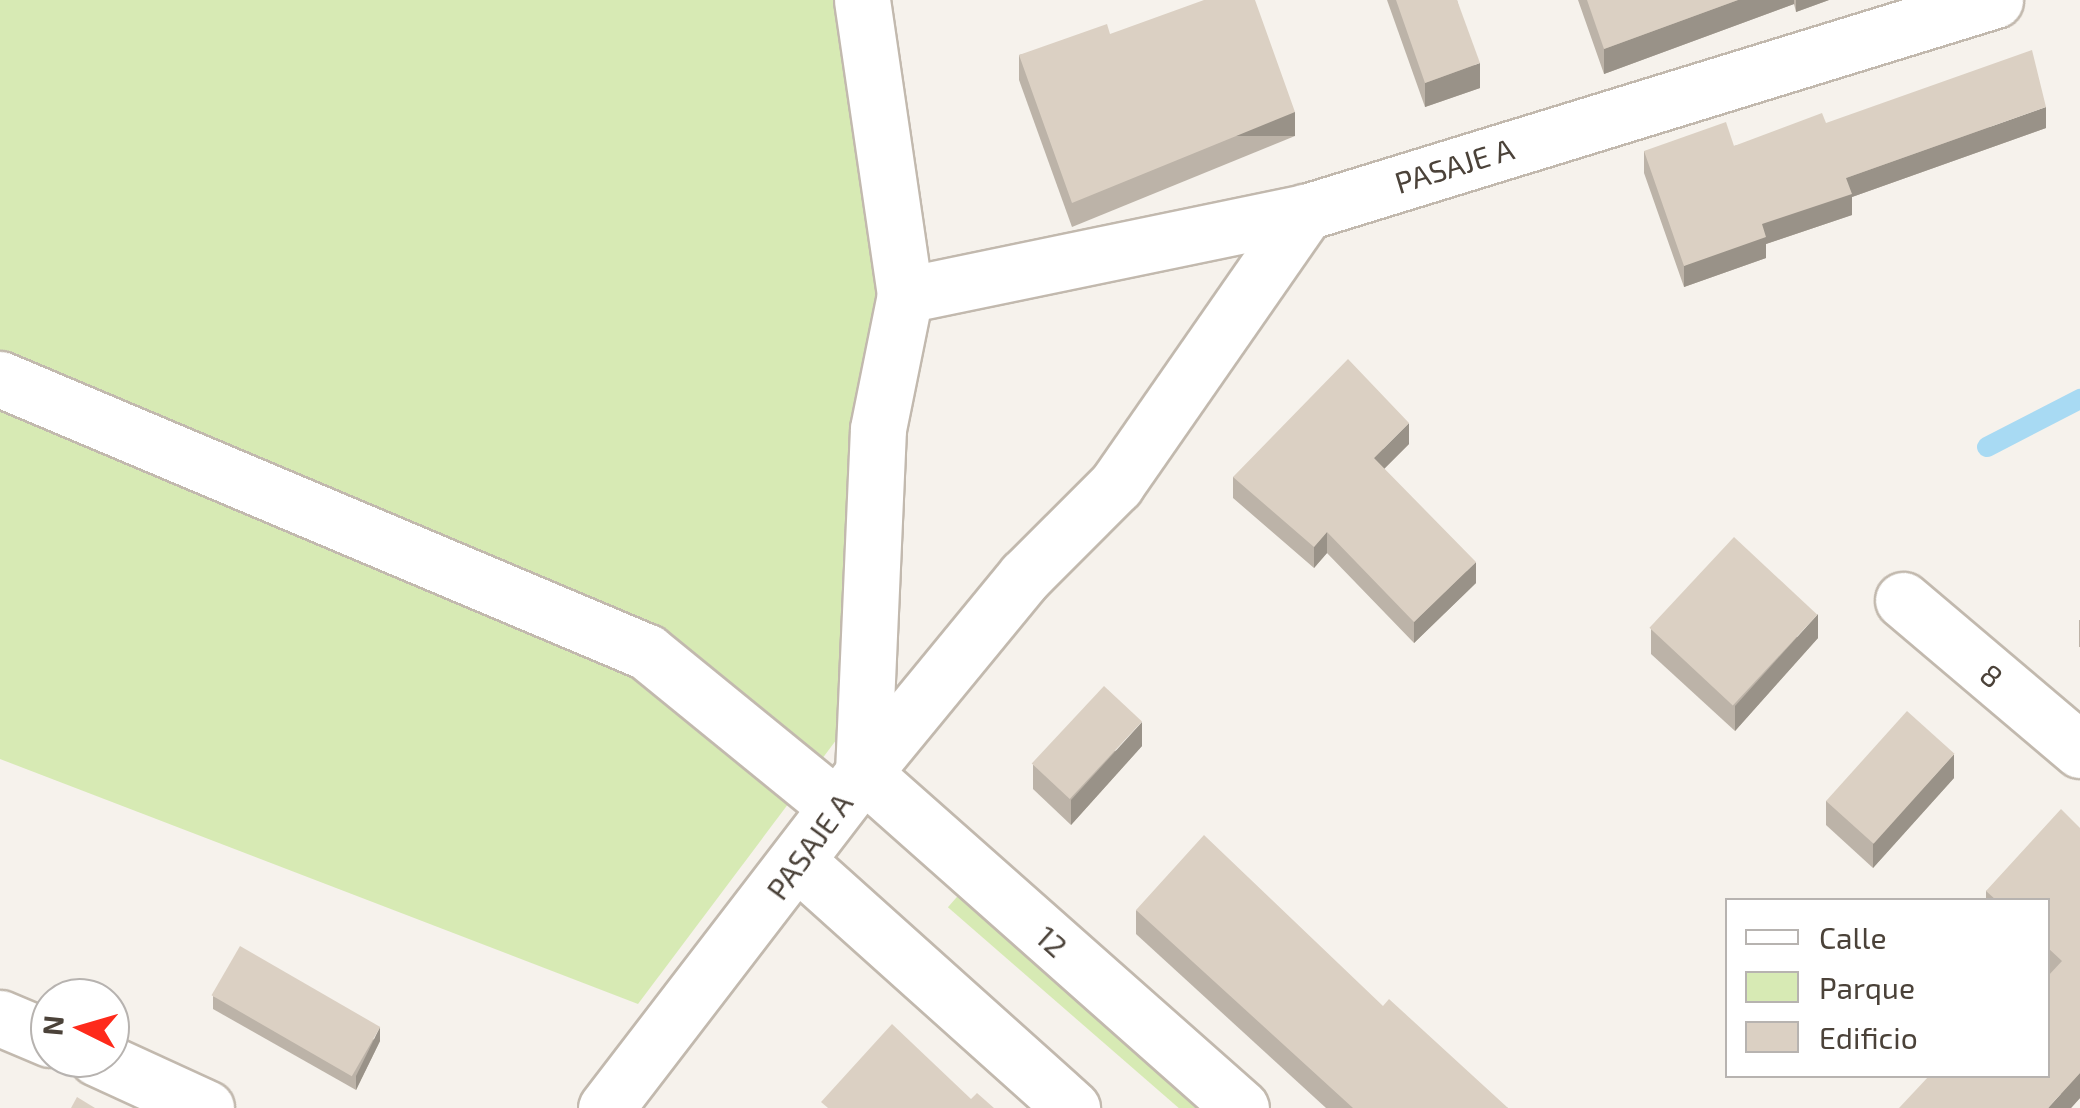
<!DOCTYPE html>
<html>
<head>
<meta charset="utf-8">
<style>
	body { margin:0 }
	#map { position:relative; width:2080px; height:1108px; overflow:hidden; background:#f6f2ec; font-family:"Exo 2",sans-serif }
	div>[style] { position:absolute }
	.green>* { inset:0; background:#d7eab4; transform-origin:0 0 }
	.stream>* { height:20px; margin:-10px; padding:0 10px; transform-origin:10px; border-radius:10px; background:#a8daf3 }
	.roads { filter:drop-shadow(2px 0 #c2b9ae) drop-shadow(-2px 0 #c2b9ae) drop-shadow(0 2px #c2b9ae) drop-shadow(0 -2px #c2b9ae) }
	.minor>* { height:55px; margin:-27.5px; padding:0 27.5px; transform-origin:27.5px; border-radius:27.5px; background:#fff }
	.wall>* { inset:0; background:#bcb3a8; transform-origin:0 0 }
	.shaded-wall>* { inset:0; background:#999288; transform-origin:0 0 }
	.building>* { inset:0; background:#dbd0c3; transform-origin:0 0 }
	span { translate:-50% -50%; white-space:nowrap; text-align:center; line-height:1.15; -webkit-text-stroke:10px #fff; paint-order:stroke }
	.street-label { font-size:30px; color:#4b4239 }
	.legend { position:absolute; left:1725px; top:898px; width:325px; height:180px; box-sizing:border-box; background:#fff; border:2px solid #b7b3b0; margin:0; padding:12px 18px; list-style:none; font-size:30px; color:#4b4239 }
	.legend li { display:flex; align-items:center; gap:20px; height:50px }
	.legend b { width:50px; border:2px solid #b7b3b0 }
	.north { position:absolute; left:30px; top:978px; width:100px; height:100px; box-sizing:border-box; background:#fff; border:2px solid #b7b3b0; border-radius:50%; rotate:275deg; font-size:28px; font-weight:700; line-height:40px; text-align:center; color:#4b4239 }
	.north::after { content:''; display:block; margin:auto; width:35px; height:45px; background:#fe2a1b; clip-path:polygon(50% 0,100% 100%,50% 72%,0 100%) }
</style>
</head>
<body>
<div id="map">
	<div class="green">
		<i style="clip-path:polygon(0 0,854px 0,903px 250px,864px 703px,638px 1004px,0 759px)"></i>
		<i style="left:963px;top:890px;width:330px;height:23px;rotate:41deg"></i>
	</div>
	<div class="stream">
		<i style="left:1987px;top:447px;width:105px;rotate:-27.3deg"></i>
	</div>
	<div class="roads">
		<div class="minor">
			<i style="left:862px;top:0;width:298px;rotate:81.7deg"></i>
			<i style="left:905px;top:295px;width:137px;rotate:101.4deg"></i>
			<i style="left:878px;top:429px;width:344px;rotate:92.5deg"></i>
			<i style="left:905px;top:295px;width:409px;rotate:-11.7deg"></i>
			<i style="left:1306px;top:212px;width:721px;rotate:-17.1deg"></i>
			<i style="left:0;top:379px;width:702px;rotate:22.88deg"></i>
			<i style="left:647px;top:652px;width:244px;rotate:39.2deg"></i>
			<i style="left:1903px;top:600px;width:232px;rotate:40.3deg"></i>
			<i style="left:863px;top:773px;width:505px;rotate:41.55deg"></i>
			<i style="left:799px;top:863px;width:367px;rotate:41.9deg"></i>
			<i style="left:0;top:1018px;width:54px;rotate:22.8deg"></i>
			<i style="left:97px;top:1058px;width:120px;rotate:24.6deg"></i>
			<i style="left:606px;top:1108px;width:422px;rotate:-52.5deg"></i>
			<i style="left:863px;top:773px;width:255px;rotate:-50.6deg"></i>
			<i style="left:1025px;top:576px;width:129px;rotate:-45deg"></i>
			<i style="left:1116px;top:485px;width:333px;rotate:-55.2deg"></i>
		</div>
	</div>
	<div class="wall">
		<i style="clip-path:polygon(1387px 0,1457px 0,1480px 88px,1425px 107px)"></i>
		<i style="clip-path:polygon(1578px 0,1829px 0,1796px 12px,1794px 4px,1604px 74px)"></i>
		<i style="clip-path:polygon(1110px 34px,1295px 136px,1072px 227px,1019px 80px,1019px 55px)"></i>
		<i style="clip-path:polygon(1826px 123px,2046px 128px,1852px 197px,1852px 215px,1766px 244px,1766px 258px,1684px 287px,1644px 173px,1644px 151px,1734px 146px)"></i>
		<i style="clip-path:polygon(1409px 444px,1384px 469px,1476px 583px,1414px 643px,1327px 553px,1314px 568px,1233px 498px,1233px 477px)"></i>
		<i style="left:2080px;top:620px;width:27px;height:1px;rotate:90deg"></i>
		<i style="clip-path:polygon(1651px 629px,1818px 638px,1735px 731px,1651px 654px)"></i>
		<i style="clip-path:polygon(1142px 746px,1071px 825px,1033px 789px,1033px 765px)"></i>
		<i style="clip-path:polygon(1954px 778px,1873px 868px,1826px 825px,1826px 801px)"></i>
		<i style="clip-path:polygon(2080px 828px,2080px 1098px,2071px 1108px,2048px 1076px,2050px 974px,2048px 972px,2048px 900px,1986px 900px,1986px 891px)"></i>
		<i style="clip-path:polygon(1136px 910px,1508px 1108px,1326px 1108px,1136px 934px)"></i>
		<i style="clip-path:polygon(213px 996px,380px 1041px,356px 1090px,213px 1009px)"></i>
	</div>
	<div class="shaded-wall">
		<i style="clip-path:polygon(1738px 0,1794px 0,1794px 4px,1604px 74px,1604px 49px)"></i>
		<i style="clip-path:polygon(1796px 0,1829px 0,1796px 12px)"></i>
		<i style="clip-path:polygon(1480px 63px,1480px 88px,1425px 107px,1425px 83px)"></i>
		<i style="clip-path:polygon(2046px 107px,2046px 128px,1852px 197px,1852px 215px,1766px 244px,1766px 258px,1684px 287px,1684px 266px,1846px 178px)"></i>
		<i style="left:1295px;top:112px;width:24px;height:241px;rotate:90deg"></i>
		<i style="clip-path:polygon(1409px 423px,1409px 444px,1374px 479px,1374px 458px)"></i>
		<i style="clip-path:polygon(1327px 532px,1327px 553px,1314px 568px,1314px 547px)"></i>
		<i style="clip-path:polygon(1476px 562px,1476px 583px,1414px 643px,1414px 622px)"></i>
		<i style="clip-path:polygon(1818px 614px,1818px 638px,1735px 731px,1735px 706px)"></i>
		<i style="clip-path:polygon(1142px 722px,1142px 746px,1071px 825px,1071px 800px)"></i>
		<i style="clip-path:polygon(1954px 754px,1954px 778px,1873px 868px,1873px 843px)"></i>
		<i style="clip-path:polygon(380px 1027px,380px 1041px,356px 1090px,356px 1076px)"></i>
		<i style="clip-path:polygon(2080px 1073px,2080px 1098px,2071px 1108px,2048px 1108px)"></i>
	</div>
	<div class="building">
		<i style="clip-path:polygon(1204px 0,1255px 0,1295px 112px,1072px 203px,1019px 55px,1107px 24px,1110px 34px)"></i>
		<i style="clip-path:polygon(1396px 0,1457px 0,1480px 63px,1425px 83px)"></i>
		<i style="clip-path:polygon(1587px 0,1738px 0,1604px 49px)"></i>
		<i style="clip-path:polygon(2032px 50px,2046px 107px,1846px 178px,1852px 194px,1762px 224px,1766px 237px,1684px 266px,1644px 151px,1726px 122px,1734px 146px,1822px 113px,1826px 123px)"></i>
		<i style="clip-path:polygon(1348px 359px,1409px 423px,1374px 458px,1476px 562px,1414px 622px,1327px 532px,1314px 547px,1233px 477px)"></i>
		<i style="left:1734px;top:537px;width:114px;height:124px;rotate:43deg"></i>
		<i style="left:1104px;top:686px;width:52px;height:106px;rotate:43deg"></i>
		<i style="left:1907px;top:711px;width:64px;height:121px;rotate:42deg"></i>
		<i style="clip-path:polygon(2061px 809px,2080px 828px,2080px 1073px,2048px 1108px,1899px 1108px,1929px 1076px,2048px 1076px,2048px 976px,2062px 961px,2048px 948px,2048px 900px,1996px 900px,1986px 891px)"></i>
		<i style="clip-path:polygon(1204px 835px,1383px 1006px,1389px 999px,1508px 1108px,1353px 1108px,1136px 910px)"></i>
		<i style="left:240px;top:946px;width:162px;height:57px;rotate:30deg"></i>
		<i style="clip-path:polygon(892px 1024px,971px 1099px,977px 1093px,994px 1108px,828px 1108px,821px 1102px)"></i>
		<i style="clip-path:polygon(77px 1097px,95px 1108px,71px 1108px)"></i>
	</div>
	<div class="street-label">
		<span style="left:1454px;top:165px;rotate:-17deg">PASAJE A</span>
		<span style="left:1992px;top:675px;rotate:40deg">8</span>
		<span style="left:809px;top:846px;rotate:-54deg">PASAJE A</span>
		<span style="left:1052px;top:941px;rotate:42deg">12</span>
	</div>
	<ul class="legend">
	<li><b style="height:12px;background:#fff"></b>Calle</li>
	<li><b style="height:28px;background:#d7eab4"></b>Parque</li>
	<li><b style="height:28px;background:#dbd0c3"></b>Edificio</li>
	</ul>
	<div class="north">N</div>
</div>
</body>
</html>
